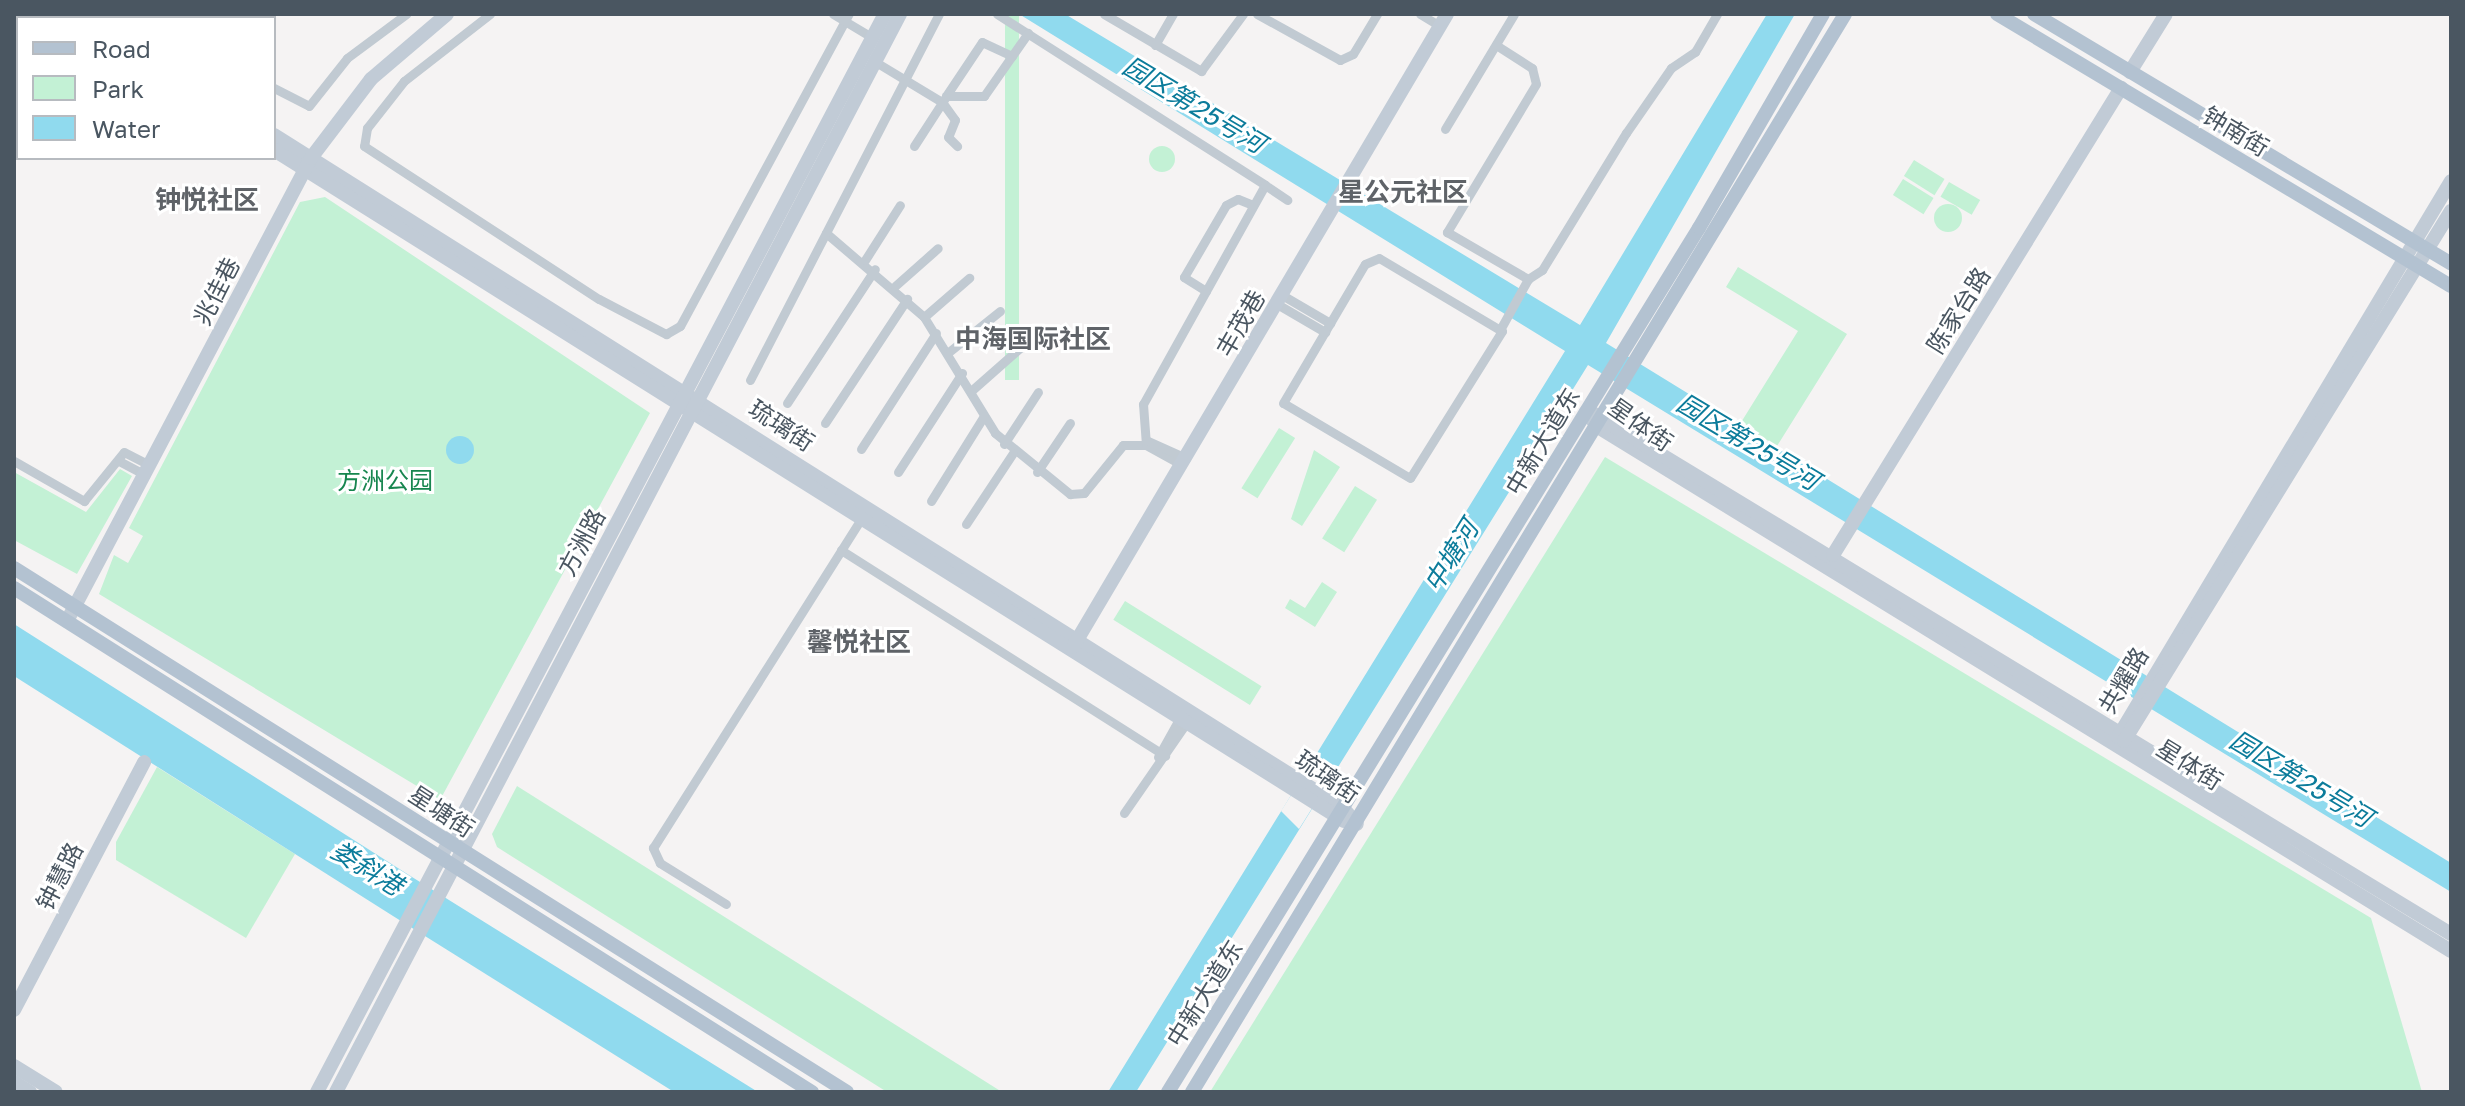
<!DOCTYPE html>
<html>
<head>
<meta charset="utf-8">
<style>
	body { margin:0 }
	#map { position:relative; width:2465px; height:1106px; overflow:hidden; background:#f5f3f3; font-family:"Golos Text","Noto Sans SC",sans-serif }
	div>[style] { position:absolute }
	.green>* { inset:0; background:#c3f1d5; transform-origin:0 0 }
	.round { border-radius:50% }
	.water>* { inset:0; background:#90daee }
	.pier>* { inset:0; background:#f5f3f3 }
	.street>* { height:9px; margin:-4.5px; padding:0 4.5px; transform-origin:4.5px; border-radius:4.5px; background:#c1cad2 }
	.secondary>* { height:14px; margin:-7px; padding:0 7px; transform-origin:7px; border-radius:7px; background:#c1cbd6 }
	.primary>* { height:14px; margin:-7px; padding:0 7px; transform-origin:7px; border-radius:7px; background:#b3c2d1 }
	span { translate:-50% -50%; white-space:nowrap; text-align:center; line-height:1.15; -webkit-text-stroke:6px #fff; paint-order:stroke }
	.street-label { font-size:24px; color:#4a5661 }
	.park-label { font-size:24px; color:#17864f }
	.water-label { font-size:26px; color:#0c7c9b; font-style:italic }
	.neighbourhood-label { font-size:26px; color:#5f6368; font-weight:700 }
	.frame { position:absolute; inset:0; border:16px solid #4a5661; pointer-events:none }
	.legend { position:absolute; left:16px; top:16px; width:260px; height:144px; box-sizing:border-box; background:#fff; border:2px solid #b7bbc0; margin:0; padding:10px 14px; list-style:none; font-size:24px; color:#4a5661 }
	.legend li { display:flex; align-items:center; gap:16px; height:40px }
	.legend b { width:40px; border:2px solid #b7bbc0 }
</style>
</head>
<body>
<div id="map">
	<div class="green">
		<i style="left:1005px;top:14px;width:14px;height:366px"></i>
		<i class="round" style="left:1149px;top:146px;width:26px;height:26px"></i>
		<i style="left:1914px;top:160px;width:36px;height:19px;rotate:32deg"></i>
		<i style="left:1903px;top:179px;width:36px;height:19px;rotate:32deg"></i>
		<i style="left:1949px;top:182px;width:36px;height:17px;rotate:30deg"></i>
		<i style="clip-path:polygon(325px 197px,650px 413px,440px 800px,99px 594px,114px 555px,128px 563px,143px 536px,129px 528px,300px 202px)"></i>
		<i class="round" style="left:1934px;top:204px;width:28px;height:28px"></i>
		<i style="clip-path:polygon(1738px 267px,1847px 334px,1777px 446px,1740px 424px,1798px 331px,1726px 287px)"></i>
		<i style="left:1279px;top:428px;width:19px;height:71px;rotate:32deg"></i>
		<i style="clip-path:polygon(1314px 450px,1340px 467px,1302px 526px,1291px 519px)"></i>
		<i style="clip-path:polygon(1605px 457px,2371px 918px,2422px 1092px,1210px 1092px)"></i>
		<i style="clip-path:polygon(120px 469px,132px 476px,77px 574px,14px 540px,14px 472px,86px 512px)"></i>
		<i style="left:1355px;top:486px;width:26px;height:62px;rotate:32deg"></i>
		<i style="clip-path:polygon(1322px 582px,1337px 592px,1315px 627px,1285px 608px,1290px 599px,1305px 608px)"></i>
		<i style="left:1125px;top:601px;width:161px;height:22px;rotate:32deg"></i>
		<i style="clip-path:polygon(157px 767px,295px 854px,246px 938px,116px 860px,116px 842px)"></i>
		<i style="clip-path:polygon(517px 786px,1002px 1092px,887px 1092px,497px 847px,492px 834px)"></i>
	</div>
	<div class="water">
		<i style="clip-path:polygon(1019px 14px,1065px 14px,1580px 325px,1767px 14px,1795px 14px,1606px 343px,2451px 863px,2451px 892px,1588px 365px,1136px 1092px,1108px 1092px,1565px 351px)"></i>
		<i class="round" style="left:446px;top:436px;width:28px;height:28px"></i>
		<i style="clip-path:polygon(14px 624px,412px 877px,758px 1092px,674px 1092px,393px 916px,14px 676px)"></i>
	</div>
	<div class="pier">
		<i style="clip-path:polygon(1309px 767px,1333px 775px,1299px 829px,1281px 811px)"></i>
	</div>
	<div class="street">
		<i style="left:148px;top:14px;width:7px;rotate:34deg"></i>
		<i style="left:490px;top:14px;width:109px;rotate:142.1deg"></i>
		<i style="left:404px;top:81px;width:60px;rotate:128.2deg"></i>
		<i style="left:367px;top:128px;width:18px;rotate:99deg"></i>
		<i style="left:364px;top:146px;width:280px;rotate:33.1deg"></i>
		<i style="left:599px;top:299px;width:76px;rotate:27.6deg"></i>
		<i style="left:666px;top:334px;width:16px;rotate:-30deg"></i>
		<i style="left:680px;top:326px;width:355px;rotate:-61.6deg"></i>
		<i style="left:833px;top:14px;width:47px;rotate:31deg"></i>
		<i style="left:997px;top:14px;width:318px;rotate:32.5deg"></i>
		<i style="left:1265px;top:185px;width:251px;rotate:119.1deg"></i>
		<i style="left:1143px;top:404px;width:41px;rotate:85.8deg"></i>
		<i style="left:1104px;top:14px;width:113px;rotate:30.4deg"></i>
		<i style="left:1201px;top:71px;width:71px;rotate:-53.6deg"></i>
		<i style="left:1257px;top:14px;width:95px;rotate:29deg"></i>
		<i style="left:1340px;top:60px;width:14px;rotate:-25deg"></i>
		<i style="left:1353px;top:54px;width:47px;rotate:-59deg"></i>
		<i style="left:1420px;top:14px;width:23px;rotate:31deg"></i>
		<i style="left:14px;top:27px;width:4px;rotate:14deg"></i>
		<i style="left:1155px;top:45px;width:36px;rotate:-60deg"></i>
		<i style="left:1496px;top:45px;width:43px;rotate:32.6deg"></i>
		<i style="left:1532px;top:68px;width:16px;rotate:76deg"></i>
		<i style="left:1536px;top:84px;width:173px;rotate:121deg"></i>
		<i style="left:1447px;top:232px;width:94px;rotate:30.1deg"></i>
		<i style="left:1528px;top:279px;width:17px;rotate:-33deg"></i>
		<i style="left:1542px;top:270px;width:161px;rotate:-58.5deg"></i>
		<i style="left:1626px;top:133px;width:79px;rotate:-55.3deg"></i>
		<i style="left:1671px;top:68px;width:29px;rotate:-34deg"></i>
		<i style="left:1695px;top:52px;width:44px;rotate:-59.9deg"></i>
		<i style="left:1012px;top:56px;width:33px;rotate:-155deg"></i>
		<i style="left:982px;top:42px;width:65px;rotate:123.7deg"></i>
		<i style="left:946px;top:96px;width:38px"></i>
		<i style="left:984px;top:96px;width:77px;rotate:-55.1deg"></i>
		<i style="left:874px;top:61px;width:79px;rotate:31.1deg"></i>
		<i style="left:942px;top:102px;width:22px;rotate:54deg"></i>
		<i style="left:955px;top:120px;width:18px;rotate:112deg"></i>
		<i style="left:948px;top:137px;width:13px;rotate:45deg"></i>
		<i style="left:274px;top:88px;width:39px;rotate:27deg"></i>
		<i style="left:309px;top:106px;width:61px;rotate:-51.6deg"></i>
		<i style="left:347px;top:58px;width:74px;rotate:-36.7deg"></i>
		<i style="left:1445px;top:129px;width:134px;rotate:-59deg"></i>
		<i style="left:914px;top:146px;width:57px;rotate:-57.1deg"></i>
		<i style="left:1265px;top:185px;width:27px;rotate:34deg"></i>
		<i style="left:826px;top:233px;width:129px;rotate:40.6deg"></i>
		<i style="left:924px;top:317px;width:136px;rotate:58.5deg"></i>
		<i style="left:995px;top:433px;width:97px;rotate:39.1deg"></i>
		<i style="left:1070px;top:494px;width:14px;rotate:-4deg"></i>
		<i style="left:1084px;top:493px;width:62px;rotate:-50.9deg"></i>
		<i style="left:1123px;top:445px;width:23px"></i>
		<i style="left:1146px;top:445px;width:41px;rotate:29.1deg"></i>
		<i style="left:1379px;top:258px;width:143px;rotate:30.7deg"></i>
		<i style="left:1502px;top:331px;width:173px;rotate:122deg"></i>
		<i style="left:1410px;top:478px;width:147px;rotate:-149.4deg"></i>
		<i style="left:1283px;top:403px;width:161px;rotate:-59.5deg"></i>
		<i style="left:1365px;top:264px;width:15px;rotate:-23deg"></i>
		<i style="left:865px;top:260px;width:65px;rotate:-57.5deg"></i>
		<i style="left:895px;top:286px;width:57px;rotate:-41.5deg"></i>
		<i style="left:1206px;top:291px;width:26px;rotate:-148deg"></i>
		<i style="left:1184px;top:277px;width:83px;rotate:-59.7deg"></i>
		<i style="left:1226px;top:205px;width:13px;rotate:-27deg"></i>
		<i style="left:1238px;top:199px;width:16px;rotate:22deg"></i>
		<i style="left:1282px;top:295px;width:56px;rotate:30.3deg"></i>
		<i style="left:1277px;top:304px;width:56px;rotate:30.3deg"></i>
		<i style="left:924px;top:317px;width:60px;rotate:-40.9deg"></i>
		<i style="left:1501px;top:328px;width:56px;rotate:-61.1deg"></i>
		<i style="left:950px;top:351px;width:64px;rotate:-38.7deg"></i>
		<i style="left:750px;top:380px;width:412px;rotate:-62.7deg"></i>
		<i style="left:971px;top:391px;width:68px;rotate:-41.4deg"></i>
		<i style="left:787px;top:403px;width:160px;rotate:-56.7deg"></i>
		<i style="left:825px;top:423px;width:149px;rotate:-56.5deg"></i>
		<i style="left:1146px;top:440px;width:44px;rotate:24.2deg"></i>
		<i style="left:1004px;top:444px;width:62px;rotate:-56.8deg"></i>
		<i style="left:861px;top:449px;width:138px;rotate:-57.1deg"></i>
		<i style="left:14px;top:461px;width:81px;rotate:29.7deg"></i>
		<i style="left:84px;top:501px;width:63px;rotate:-50.8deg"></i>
		<i style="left:124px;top:452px;width:29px;rotate:27deg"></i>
		<i style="left:119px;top:461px;width:30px;rotate:28deg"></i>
		<i style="left:898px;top:472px;width:118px;rotate:-57.1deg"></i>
		<i style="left:1037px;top:472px;width:59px;rotate:-56deg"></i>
		<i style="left:931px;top:501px;width:100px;rotate:-58.1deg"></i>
		<i style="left:966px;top:524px;width:85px;rotate:-56.5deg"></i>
		<i style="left:841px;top:550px;width:384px;rotate:32.4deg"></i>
		<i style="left:1158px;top:757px;width:41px;rotate:-60.9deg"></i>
		<i style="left:1124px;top:813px;width:107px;rotate:-55.3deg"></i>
		<i style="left:726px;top:904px;width:78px;rotate:-148.2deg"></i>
		<i style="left:660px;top:863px;width:17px;rotate:-115deg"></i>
		<i style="left:653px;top:848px;width:389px;rotate:-57.7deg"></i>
	</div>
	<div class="secondary">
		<i style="left:56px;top:14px;width:7px;rotate:34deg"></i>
		<i style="left:82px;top:14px;width:8px;rotate:30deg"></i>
		<i style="left:2130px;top:72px;width:68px;rotate:-58.2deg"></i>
		<i style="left:274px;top:135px;width:1263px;rotate:32.19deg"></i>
		<i style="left:1343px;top:808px;width:21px;rotate:49deg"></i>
		<i style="left:274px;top:150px;width:1263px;rotate:32.09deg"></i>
		<i style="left:1586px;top:412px;width:19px;rotate:51deg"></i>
		<i style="left:1598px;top:427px;width:1001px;rotate:31.56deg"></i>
		<i style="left:1591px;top:412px;width:1006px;rotate:31.26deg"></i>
		<i style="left:1833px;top:555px;width:549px;rotate:-58.34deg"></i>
		<i style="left:67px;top:621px;width:523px;rotate:-62.21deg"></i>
		<i style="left:311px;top:158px;width:99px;rotate:-52.8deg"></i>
		<i style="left:371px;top:79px;width:100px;rotate:-40.5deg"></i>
		<i style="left:1073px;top:647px;width:735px;rotate:-59.42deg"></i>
		<i style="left:2118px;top:737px;width:648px;rotate:-59.08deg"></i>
		<i style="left:2124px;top:741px;width:623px;rotate:-58.33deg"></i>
		<i style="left:14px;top:1010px;width:280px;rotate:-62.3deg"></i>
		<i style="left:14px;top:1066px;width:49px;rotate:31.8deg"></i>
		<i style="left:14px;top:1082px;width:19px;rotate:32deg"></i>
		<i style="left:317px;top:1092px;width:1218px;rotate:-62.22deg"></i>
		<i style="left:336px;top:1092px;width:1217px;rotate:-62.38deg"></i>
	</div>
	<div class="primary">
		<i style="left:1997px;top:14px;width:529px;rotate:30.93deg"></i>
		<i style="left:2034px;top:14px;width:486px;rotate:30.9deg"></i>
		<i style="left:14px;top:568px;width:984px;rotate:32.17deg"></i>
		<i style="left:14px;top:588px;width:944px;rotate:32.28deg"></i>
		<i style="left:1168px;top:1092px;width:1014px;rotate:-58.43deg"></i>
		<i style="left:1699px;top:228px;width:247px;rotate:-59.9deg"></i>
		<i style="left:1192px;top:1092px;width:1260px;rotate:-58.79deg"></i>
	</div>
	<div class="street-label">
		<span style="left:2236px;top:131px;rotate:31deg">钟南街</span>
		<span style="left:216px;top:291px;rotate:-63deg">兆佳巷</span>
		<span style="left:1958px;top:310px;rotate:-58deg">陈家台路</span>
		<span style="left:1240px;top:323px;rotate:-60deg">丰茂巷</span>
		<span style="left:1641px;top:424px;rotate:35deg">星体街</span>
		<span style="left:782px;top:425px;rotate:33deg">琉璃街</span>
		<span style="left:1542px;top:441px;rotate:-59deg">中新大道东</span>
		<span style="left:581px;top:542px;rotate:-62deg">方洲路</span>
		<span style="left:2123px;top:680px;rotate:-59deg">共耀路</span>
		<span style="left:2190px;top:764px;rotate:32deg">星体街</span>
		<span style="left:1328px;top:776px;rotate:35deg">琉璃街</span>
		<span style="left:442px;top:811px;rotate:33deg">星塘街</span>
		<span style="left:59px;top:876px;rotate:-63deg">钟慧路</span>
		<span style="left:1204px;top:993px;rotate:-58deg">中新大道东</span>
	</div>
	<div class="park-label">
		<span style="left:385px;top:480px">方洲公园</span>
	</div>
	<div class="water-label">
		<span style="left:1194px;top:105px;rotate:31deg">园区第25号河</span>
		<span style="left:1748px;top:442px;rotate:31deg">园区第25号河</span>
		<span style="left:1451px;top:556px;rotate:-58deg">中塘河</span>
		<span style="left:2301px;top:779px;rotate:31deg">园区第25号河</span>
		<span style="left:367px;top:868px;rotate:32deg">娄斜港</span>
	</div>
	<div class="neighbourhood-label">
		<span style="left:1403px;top:192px">星公元社区</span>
		<span style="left:207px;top:200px">钟悦社区</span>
		<span style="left:1033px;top:339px">中海国际社区</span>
		<span style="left:859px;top:642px">馨悦社区</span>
	</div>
	<div class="frame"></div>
	<ul class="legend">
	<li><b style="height:10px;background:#b3c2d1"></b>Road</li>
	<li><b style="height:22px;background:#c3f1d5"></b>Park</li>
	<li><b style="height:22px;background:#90daee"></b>Water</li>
	</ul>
</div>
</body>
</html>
